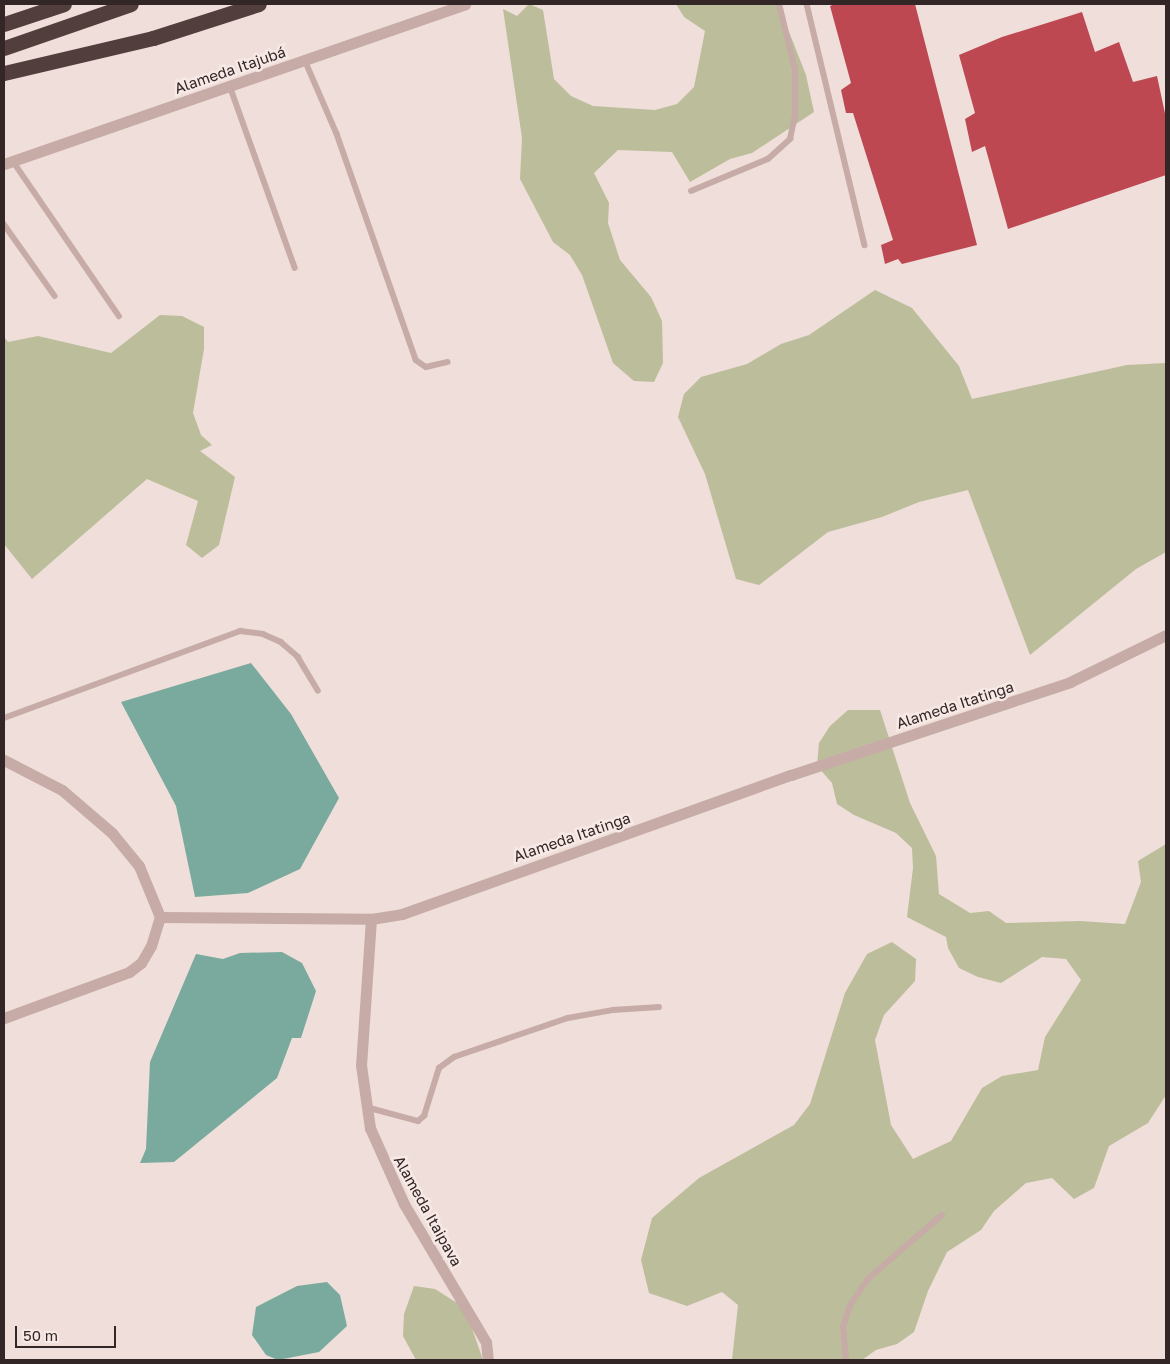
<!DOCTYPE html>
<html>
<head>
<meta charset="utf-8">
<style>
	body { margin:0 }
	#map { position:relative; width:1170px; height:1364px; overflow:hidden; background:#efded9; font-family:"Golos Text",sans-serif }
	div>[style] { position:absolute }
	.green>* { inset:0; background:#bcbd9a }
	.water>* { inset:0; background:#7aaa9d }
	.building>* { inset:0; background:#be4851 }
	.service>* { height:5.5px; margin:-2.75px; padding:0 2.75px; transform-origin:2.75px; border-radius:2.75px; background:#c6aba6 }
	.minor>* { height:11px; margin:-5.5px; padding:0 5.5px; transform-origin:5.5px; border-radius:5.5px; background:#c6aba6 }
	.motorway>* { height:15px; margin:-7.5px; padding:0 7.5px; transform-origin:7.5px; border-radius:7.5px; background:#533e3e }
	span { translate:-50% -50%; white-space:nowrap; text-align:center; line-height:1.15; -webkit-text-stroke:5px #f7e9e5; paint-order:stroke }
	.street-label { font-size:15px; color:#332626 }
	.frame { position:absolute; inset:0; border:5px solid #332626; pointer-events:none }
	.scale { position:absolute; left:15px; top:1326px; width:101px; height:22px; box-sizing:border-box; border:2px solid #332626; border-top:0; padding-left:6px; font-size:15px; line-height:18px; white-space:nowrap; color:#332626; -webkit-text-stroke:4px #f7e9e5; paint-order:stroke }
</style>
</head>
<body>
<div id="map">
	<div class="green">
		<i style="clip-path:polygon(529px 4px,543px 10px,554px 79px,571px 96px,593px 106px,655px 110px,677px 104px,694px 87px,705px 31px,684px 17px,676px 4px,778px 4px,806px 75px,814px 112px,752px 153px,730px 159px,690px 182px,672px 152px,618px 150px,594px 173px,609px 203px,608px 223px,620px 260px,651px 297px,662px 321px,663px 363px,654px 382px,634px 381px,613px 363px,582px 275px,570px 255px,553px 242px,520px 179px,522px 138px,503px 9px,517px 16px)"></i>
		<i style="clip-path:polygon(875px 290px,912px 308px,959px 366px,972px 399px,1127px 365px,1166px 363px,1166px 552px,1136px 569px,1030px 655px,968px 490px,919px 502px,882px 517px,828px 532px,759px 585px,736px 579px,705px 474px,678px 417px,684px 394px,701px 377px,747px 364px,781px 344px,809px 335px)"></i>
		<i style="clip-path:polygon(160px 315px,182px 316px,204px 327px,204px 349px,193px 413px,201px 435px,212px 445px,200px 451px,235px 477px,219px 545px,202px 558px,186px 545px,198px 501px,147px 479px,32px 579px,4px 544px,4px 337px,8px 342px,38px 336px,111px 353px)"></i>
		<i style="clip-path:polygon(848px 710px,880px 710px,910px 803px,936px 856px,939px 894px,970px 913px,989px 911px,1006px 923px,1080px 921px,1125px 924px,1141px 882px,1138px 861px,1166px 844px,1166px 1095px,1148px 1123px,1109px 1146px,1094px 1188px,1074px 1199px,1052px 1178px,1026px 1183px,994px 1211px,981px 1230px,947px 1252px,928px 1291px,914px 1332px,897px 1344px,876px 1350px,862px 1360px,732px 1360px,738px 1305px,722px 1292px,687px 1306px,649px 1293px,641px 1260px,652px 1218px,699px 1178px,794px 1125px,810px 1104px,845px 993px,867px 954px,892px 942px,916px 959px,915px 981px,884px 1015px,875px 1040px,891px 1125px,913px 1159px,951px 1141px,982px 1088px,1002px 1076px,1038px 1070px,1045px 1037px,1081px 980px,1066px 959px,1042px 957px,1001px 983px,978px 977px,959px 968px,948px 948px,946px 937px,907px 917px,913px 868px,912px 848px,896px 833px,854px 815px,837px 804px,832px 783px,817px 766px,819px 743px,830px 726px)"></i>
		<i style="clip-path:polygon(414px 1286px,435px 1289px,457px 1303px,469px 1320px,483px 1360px,416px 1360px,403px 1336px,404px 1314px)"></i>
	</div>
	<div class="water">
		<i style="clip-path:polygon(251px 663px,291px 714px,339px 798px,300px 869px,248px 893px,195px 897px,176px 806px,121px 702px)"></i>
		<i style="clip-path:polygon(282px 952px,302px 963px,316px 991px,301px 1038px,292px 1038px,277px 1078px,174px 1162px,140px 1163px,146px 1149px,150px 1062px,196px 954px,223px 959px,240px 953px)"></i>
		<i style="clip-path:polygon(327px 1282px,340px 1295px,347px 1326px,319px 1352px,278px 1360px,266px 1355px,252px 1335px,256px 1307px,297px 1286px)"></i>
	</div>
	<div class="building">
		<i style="clip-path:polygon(835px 4px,915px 4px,977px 245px,902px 264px,898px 259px,885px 264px,881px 245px,893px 240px,853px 113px,846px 113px,841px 90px,851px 83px,830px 6px)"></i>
		<i style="clip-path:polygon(1082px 12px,1095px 52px,1119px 42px,1133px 82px,1157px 76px,1166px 118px,1166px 175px,1008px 229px,985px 146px,972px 152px,965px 119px,975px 113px,959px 55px,1002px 37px)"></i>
	</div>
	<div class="service">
		<i style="left:807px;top:4px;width:248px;rotate:76.5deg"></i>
		<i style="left:305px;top:60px;width:81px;rotate:66.6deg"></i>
		<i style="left:337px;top:134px;width:239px;rotate:70.7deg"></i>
		<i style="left:416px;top:360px;width:12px;rotate:35deg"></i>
		<i style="left:426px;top:367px;width:22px;rotate:-13deg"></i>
		<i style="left:230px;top:86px;width:193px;rotate:70.3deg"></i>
		<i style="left:13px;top:161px;width:188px;rotate:55.6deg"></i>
		<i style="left:691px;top:191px;width:83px;rotate:-22.6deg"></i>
		<i style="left:768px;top:159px;width:30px;rotate:-42deg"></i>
		<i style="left:790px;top:139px;width:24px;rotate:-78deg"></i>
		<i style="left:795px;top:116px;width:46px;rotate:-90deg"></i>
		<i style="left:795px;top:70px;width:68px;rotate:-103.6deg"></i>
		<i style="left:4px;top:224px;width:88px;rotate:54.7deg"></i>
		<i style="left:4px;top:718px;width:252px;rotate:-20.2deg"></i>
		<i style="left:240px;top:631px;width:23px;rotate:7deg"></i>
		<i style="left:263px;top:634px;width:20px;rotate:24deg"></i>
		<i style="left:281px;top:642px;width:23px;rotate:41deg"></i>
		<i style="left:298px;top:657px;width:39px;rotate:59deg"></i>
		<i style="left:366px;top:1107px;width:54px;rotate:15.1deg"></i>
		<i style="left:418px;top:1121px;width:8px;rotate:-40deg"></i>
		<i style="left:424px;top:1116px;width:50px;rotate:-72.6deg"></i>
		<i style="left:439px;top:1068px;width:19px;rotate:-36deg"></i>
		<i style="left:454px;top:1057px;width:120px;rotate:-18.9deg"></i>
		<i style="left:568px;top:1018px;width:46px;rotate:-10.1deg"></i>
		<i style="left:613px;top:1010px;width:46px;rotate:-3.7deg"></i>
		<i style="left:846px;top:1360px;width:33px;rotate:-95deg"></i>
		<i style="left:843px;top:1327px;width:23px;rotate:-72deg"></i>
		<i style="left:850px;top:1305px;width:33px;rotate:-55deg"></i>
		<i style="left:869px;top:1278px;width:96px;rotate:-40.8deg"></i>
	</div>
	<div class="minor">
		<i style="left:4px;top:164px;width:488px;rotate:-19.1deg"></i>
		<i style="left:4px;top:760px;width:65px;rotate:27.3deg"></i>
		<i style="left:62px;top:790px;width:66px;rotate:40.7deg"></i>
		<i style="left:112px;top:833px;width:43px;rotate:50.7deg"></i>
		<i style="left:139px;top:866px;width:55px;rotate:67.6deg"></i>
		<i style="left:371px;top:919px;width:146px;rotate:93.9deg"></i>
		<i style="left:361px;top:1065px;width:64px;rotate:81.9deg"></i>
		<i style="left:370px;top:1128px;width:83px;rotate:65.9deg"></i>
		<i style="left:404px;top:1204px;width:161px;rotate:59.3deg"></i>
		<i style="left:486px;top:1342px;width:18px;rotate:84deg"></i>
		<i style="left:4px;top:1018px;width:133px;rotate:-20.2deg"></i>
		<i style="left:129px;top:972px;width:15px;rotate:-37deg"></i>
		<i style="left:141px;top:963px;width:20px;rotate:-60deg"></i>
		<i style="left:151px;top:946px;width:30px;rotate:-73deg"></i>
		<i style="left:160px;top:917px;width:211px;rotate:0.5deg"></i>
		<i style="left:371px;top:919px;width:31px;rotate:-9deg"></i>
		<i style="left:402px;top:914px;width:413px;rotate:-19.7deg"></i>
		<i style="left:791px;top:775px;width:294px;rotate:-18.4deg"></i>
		<i style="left:1070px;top:682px;width:107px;rotate:-26.1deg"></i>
	</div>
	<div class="motorway">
		<i style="left:4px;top:24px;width:63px;rotate:-18.4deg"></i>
		<i style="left:4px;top:48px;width:134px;rotate:-19.1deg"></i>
		<i style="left:4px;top:73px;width:153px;rotate:-13.2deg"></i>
		<i style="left:153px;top:38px;width:111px;rotate:-17.8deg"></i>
	</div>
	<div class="street-label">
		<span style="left:230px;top:70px;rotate:-19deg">Alameda Itajubá</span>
		<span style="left:955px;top:705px;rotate:-18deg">Alameda Itatinga</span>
		<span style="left:572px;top:837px;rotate:-19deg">Alameda Itatinga</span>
		<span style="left:428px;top:1211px;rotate:61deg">Alameda Itaipava</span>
	</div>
	<div class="frame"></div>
	<div class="scale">50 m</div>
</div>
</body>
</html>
